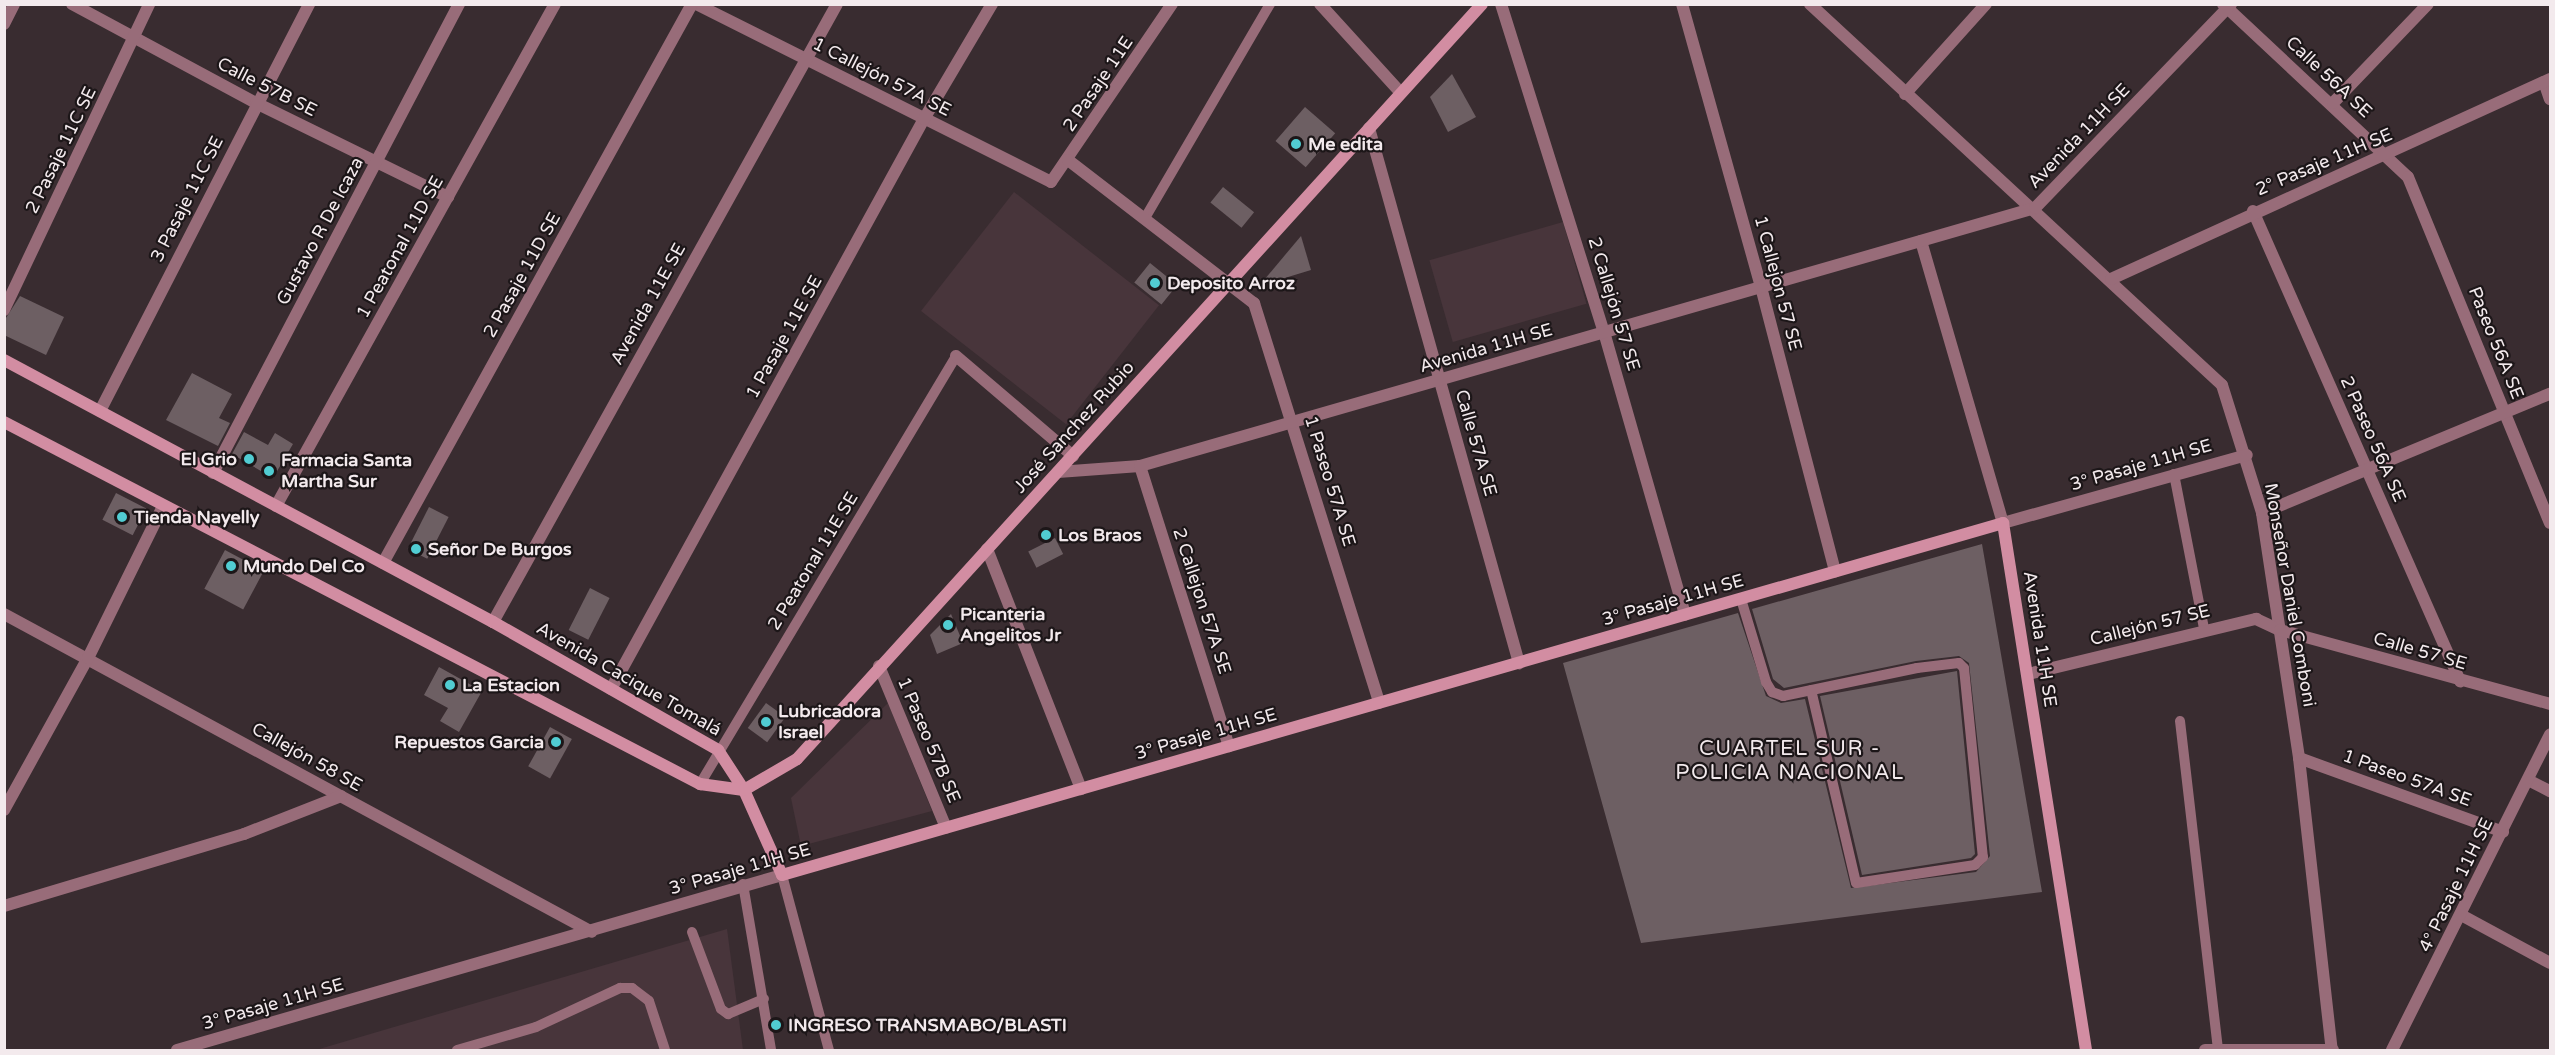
<!DOCTYPE html>
<html>
<head>
<meta charset="utf-8">
<style>
	body { margin:0 }
	#map { position:relative; width:2555px; height:1055px; overflow:hidden; background:#392c30; font-family:"Varela Round",sans-serif }
	div>[style] { position:absolute }
	.built>* { inset:0; background:#48353b; transform-origin:0 0 }
	.building>* { inset:0; background:#6d5f63; transform-origin:0 0 }
	.lane>* { height:10px; margin:-5px; padding:0 5px; transform-origin:5px; border-radius:5px; background:#986c79 }
	.street>* { height:12px; margin:-6px; padding:0 6px; transform-origin:6px; border-radius:6px; background:#986c79 }
	.secondary>* { height:12px; margin:-6px; padding:0 6px; transform-origin:6px; border-radius:6px; background:#d28da2 }
	.dots>* { width:16px; height:16px; translate:-50% -50%; box-sizing:border-box; border:3px solid #1c1618; border-radius:50% }
	span { translate:-50% -50%; white-space:nowrap; text-align:center; line-height:1.15; -webkit-text-stroke:4.5px #1c1618; paint-order:stroke }
	.street-label { font-size:18px; color:#f3eaed }
	.poi-label { font-size:18px; color:#f3eaed; font-weight:700 }
	.left { translate:0 -50%; text-align:left }
	.right { translate:-100% -50%; text-align:right }
	.quarter-label { font-size:21px; color:#f3eaed; letter-spacing:1.5px }
	.frame { position:absolute; inset:0; border:6px solid #f3eaed; pointer-events:none }
</style>
</head>
<body>
<div id="map">
	<div class="built">
		<i style="left:1014px;top:192px;width:184px;height:151px;rotate:38deg"></i>
		<i style="left:1563px;top:222px;width:85px;height:139px;rotate:74deg"></i>
		<i style="clip-path:polygon(888px 703px,932px 811px,801px 846px,791px 798px)"></i>
		<i style="clip-path:polygon(727px 929px,743px 1050px,316px 1050px)"></i>
	</div>
	<div class="building">
		<i style="clip-path:polygon(1452px 74px,1476px 117px,1448px 132px,1430px 97px)"></i>
		<i style="left:1305px;top:107px;width:40px;height:45px;rotate:41deg"></i>
		<i style="left:1223px;top:187px;width:40px;height:20px;rotate:39deg"></i>
		<i style="clip-path:polygon(1301px 236px,1311px 270px,1259px 286px)"></i>
		<i style="left:1150px;top:263px;width:35px;height:25px;rotate:39deg"></i>
		<i style="clip-path:polygon(20px 296px,64px 317px,46px 355px,4px 335px,4px 321px)"></i>
		<i style="clip-path:polygon(192px 373px,232px 394px,219px 418px,230px 423px,218px 446px,166px 420px)"></i>
		<i style="clip-path:polygon(244px 432px,268px 445px,275px 433px,293px 444px,273px 478px,232px 454px)"></i>
		<i style="left:116px;top:493px;width:34px;height:30px;rotate:27deg"></i>
		<i style="left:429px;top:507px;width:22px;height:47px;rotate:27deg"></i>
		<i style="left:1055px;top:538px;width:18px;height:30px;rotate:63deg"></i>
		<i style="clip-path:polygon(1982px 544px,2042px 892px,1641px 943px,1563px 663px,1738px 613px,1766px 696px,1781px 703px,1805px 699px,1851px 888px,1976px 872px,1990px 856px,1969px 663px,1959px 656px,1916px 661px,1784px 688px,1773px 679px,1752px 609px)"></i>
		<i style="left:225px;top:550px;width:44px;height:44px;rotate:28deg"></i>
		<i style="left:590px;top:588px;width:22px;height:47px;rotate:27deg"></i>
		<i style="clip-path:polygon(951px 614px,963px 643px,937px 654px,930px 635px)"></i>
		<i style="clip-path:polygon(439px 667px,482px 691px,459px 732px,440px 721px,448px 708px,424px 695px)"></i>
		<i style="clip-path:polygon(1957px 671px,1975px 854px,1971px 858px,1862px 875px,1820px 696px)"></i>
		<i style="left:766px;top:703px;width:24px;height:31px;rotate:36deg"></i>
		<i style="left:550px;top:727px;width:25px;height:45px;rotate:29deg"></i>
	</div>
	<div class="lane">
		<i style="left:1145px;top:218px;width:248px;rotate:-59.7deg"></i>
		<i style="left:2174px;top:474px;width:158px;rotate:79deg"></i>
		<i style="left:1741px;top:599px;width:87px;rotate:73.2deg"></i>
		<i style="left:1766px;top:682px;width:12px;rotate:59deg"></i>
		<i style="left:1772px;top:692px;width:12px;rotate:20deg"></i>
		<i style="left:1783px;top:696px;width:137px;rotate:-11.8deg"></i>
		<i style="left:1917px;top:668px;width:42px;rotate:-6.8deg"></i>
		<i style="left:1959px;top:663px;width:7px;rotate:45deg"></i>
		<i style="left:1964px;top:668px;width:190px;rotate:84.3deg"></i>
		<i style="left:1983px;top:857px;width:11px;rotate:135deg"></i>
		<i style="left:1975px;top:865px;width:120px;rotate:171.4deg"></i>
		<i style="left:1856px;top:883px;width:198px;rotate:-103.1deg"></i>
		<i style="left:2180px;top:721px;width:331px;rotate:83.4deg"></i>
		<i style="left:700px;top:784px;width:499px;rotate:-59.1deg"></i>
		<i style="left:782px;top:875px;width:181px;rotate:75deg"></i>
		<i style="left:743px;top:884px;width:168px;rotate:80.4deg"></i>
		<i style="left:692px;top:932px;width:82px;rotate:69.4deg"></i>
		<i style="left:721px;top:1009px;width:9px;rotate:36deg"></i>
		<i style="left:728px;top:1014px;width:39px;rotate:-23deg"></i>
		<i style="left:457px;top:1050px;width:82px;rotate:-16.2deg"></i>
		<i style="left:536px;top:1027px;width:93px;rotate:-24.9deg"></i>
		<i style="left:620px;top:988px;width:12px"></i>
		<i style="left:632px;top:988px;width:21px;rotate:37deg"></i>
		<i style="left:649px;top:1001px;width:52px;rotate:71.9deg"></i>
	</div>
	<div class="street">
		<i style="left:72px;top:4px;width:209px;rotate:28.3deg"></i>
		<i style="left:256px;top:103px;width:214px;rotate:26.1deg"></i>
		<i style="left:696px;top:4px;width:397px;rotate:26.6deg"></i>
		<i style="left:1051px;top:182px;width:215px;rotate:-55.8deg"></i>
		<i style="left:1320px;top:4px;width:120px;rotate:47.7deg"></i>
		<i style="left:1501px;top:4px;width:344px;rotate:72.6deg"></i>
		<i style="left:1604px;top:332px;width:294px;rotate:74deg"></i>
		<i style="left:1682px;top:4px;width:294px;rotate:74.4deg"></i>
		<i style="left:1761px;top:287px;width:294px;rotate:75.4deg"></i>
		<i style="left:1810px;top:4px;width:561px;rotate:42.76deg"></i>
		<i style="left:2222px;top:385px;width:134px;rotate:72.6deg"></i>
		<i style="left:2262px;top:513px;width:248px;rotate:81.4deg"></i>
		<i style="left:2299px;top:758px;width:294px;rotate:83.6deg"></i>
		<i style="left:2223px;top:4px;width:253px;rotate:43.1deg"></i>
		<i style="left:2408px;top:177px;width:374px;rotate:67.7deg"></i>
		<i style="left:4px;top:24px;width:22px;rotate:-63deg"></i>
		<i style="left:2544px;top:82px;width:18px;rotate:71deg"></i>
		<i style="left:1905px;top:94px;width:121px;rotate:-48deg"></i>
		<i style="left:2333px;top:103px;width:137px;rotate:-46.2deg"></i>
		<i style="left:1369px;top:128px;width:556px;rotate:74.34deg"></i>
		<i style="left:1068px;top:160px;width:235px;rotate:37.6deg"></i>
		<i style="left:1254px;top:303px;width:419px;rotate:72.6deg"></i>
		<i style="left:2253px;top:211px;width:514px;rotate:66.23deg"></i>
		<i style="left:1921px;top:241px;width:294px;rotate:73.8deg"></i>
		<i style="left:2003px;top:523px;width:253px;rotate:-15.6deg"></i>
		<i style="left:2111px;top:279px;width:482px;rotate:-24.5deg"></i>
		<i style="left:4px;top:310px;width:339px;rotate:-64.6deg"></i>
		<i style="left:956px;top:356px;width:154px;rotate:40.5deg"></i>
		<i style="left:100px;top:411px;width:458px;rotate:-62.8deg"></i>
		<i style="left:1140px;top:466px;width:294px;rotate:72.4deg"></i>
		<i style="left:1058px;top:472px;width:82px;rotate:-4.2deg"></i>
		<i style="left:1140px;top:466px;width:931px;rotate:-16.08deg"></i>
		<i style="left:2035px;top:208px;width:283px;rotate:-46.1deg"></i>
		<i style="left:213px;top:473px;width:530px;rotate:-62.32deg"></i>
		<i style="left:276px;top:506px;width:574px;rotate:-60.94deg"></i>
		<i style="left:2262px;top:513px;width:312px;rotate:-22.5deg"></i>
		<i style="left:987px;top:549px;width:258px;rotate:68.6deg"></i>
		<i style="left:383px;top:563px;width:639px;rotate:-61.07deg"></i>
		<i style="left:4px;top:614px;width:668px;rotate:28.41deg"></i>
		<i style="left:493px;top:622px;width:707px;rotate:-60.9deg"></i>
		<i style="left:879px;top:666px;width:175px;rotate:67.5deg"></i>
		<i style="left:2028px;top:674px;width:235px;rotate:-13.6deg"></i>
		<i style="left:2256px;top:619px;width:26px;rotate:25deg"></i>
		<i style="left:2280px;top:630px;width:280px;rotate:15.3deg"></i>
		<i style="left:611px;top:689px;width:650px;rotate:-61.23deg"></i>
		<i style="left:924px;top:119px;width:134px;rotate:-59.4deg"></i>
		<i style="left:2299px;top:758px;width:217px;rotate:19.9deg"></i>
		<i style="left:2528px;top:780px;width:25px;rotate:27deg"></i>
		<i style="left:4px;top:810px;width:174px;rotate:-61.1deg"></i>
		<i style="left:88px;top:658px;width:169px;rotate:-63.7deg"></i>
		<i style="left:4px;top:906px;width:251px;rotate:-16.7deg"></i>
		<i style="left:244px;top:834px;width:104px;rotate:-21.4deg"></i>
		<i style="left:2463px;top:916px;width:99px;rotate:28.4deg"></i>
		<i style="left:177px;top:1050px;width:630px;rotate:-16.13deg"></i>
		<i style="left:2205px;top:1050px;width:128px"></i>
		<i style="left:2392px;top:1050px;width:353px;rotate:-63.4deg"></i>
	</div>
	<div class="secondary">
		<i style="left:4px;top:360px;width:555px;rotate:28.18deg"></i>
		<i style="left:493px;top:622px;width:259px;rotate:29.6deg"></i>
		<i style="left:718px;top:750px;width:48px;rotate:57deg"></i>
		<i style="left:744px;top:790px;width:93px;rotate:65.9deg"></i>
		<i style="left:782px;top:875px;width:1271px;rotate:-16.08deg"></i>
		<i style="left:2003px;top:523px;width:533px;rotate:81.05deg"></i>
		<i style="left:4px;top:422px;width:785px;rotate:27.48deg"></i>
		<i style="left:700px;top:784px;width:44px;rotate:7.8deg"></i>
		<i style="left:744px;top:790px;width:61px;rotate:-30.3deg"></i>
		<i style="left:797px;top:759px;width:1019px;rotate:-47.78deg"></i>
	</div>
	<div class="dots">
		<i style="left:1296px;top:144px;background:#51ccd2"></i>
		<i style="left:1155px;top:283px;background:#51ccd2"></i>
		<i style="left:249px;top:459px;background:#51ccd2"></i>
		<i style="left:269px;top:471px;background:#51ccd2"></i>
		<i style="left:122px;top:517px;background:#51ccd2"></i>
		<i style="left:1046px;top:535px;background:#51ccd2"></i>
		<i style="left:416px;top:549px;background:#51ccd2"></i>
		<i style="left:231px;top:566px;background:#51ccd2"></i>
		<i style="left:948px;top:625px;background:#51ccd2"></i>
		<i style="left:450px;top:685px;background:#51ccd2"></i>
		<i style="left:766px;top:722px;background:#51ccd2"></i>
		<i style="left:556px;top:742px;background:#51ccd2"></i>
		<i style="left:776px;top:1025px;background:#51ccd2"></i>
	</div>
	<div class="street-label">
		<span style="left:882px;top:77px;rotate:27deg">1 Callejón 57A SE</span>
		<span style="left:2329px;top:77px;rotate:43deg">Calle 56A SE</span>
		<span style="left:1098px;top:84px;rotate:-56deg">2 Pasaje 11E</span>
		<span style="left:267px;top:87px;rotate:27deg">Calle 57B SE</span>
		<span style="left:2079px;top:136px;rotate:-46deg">Avenida 11H SE</span>
		<span style="left:61px;top:150px;rotate:-64deg">2 Pasaje 11C SE</span>
		<span style="left:2324px;top:162px;rotate:-23deg">2° Pasaje 11H SE</span>
		<span style="left:187px;top:199px;rotate:-63deg">3 Pasaje 11C SE</span>
		<span style="left:320px;top:231px;rotate:-62deg">Gustavo R De Icaza</span>
		<span style="left:400px;top:247px;rotate:-61deg">1 Peatonal 11D SE</span>
		<span style="left:522px;top:275px;rotate:-61deg">2 Pasaje 11D SE</span>
		<span style="left:1778px;top:283px;rotate:75deg">1 Callejon 57 SE</span>
		<span style="left:648px;top:304px;rotate:-61deg">Avenida 11E SE</span>
		<span style="left:1614px;top:304px;rotate:73deg">2 Callejón 57 SE</span>
		<span style="left:784px;top:337px;rotate:-61deg">1 Pasaje 11E SE</span>
		<span style="left:2496px;top:343px;rotate:68deg">Paseo 56A SE</span>
		<span style="left:1486px;top:348px;rotate:-16deg">Avenida 11H SE</span>
		<span style="left:1074px;top:427px;rotate:-48deg">José Sanchez Rubio</span>
		<span style="left:2373px;top:439px;rotate:66deg">2 Paseo 56A SE</span>
		<span style="left:1476px;top:443px;rotate:74deg">Calle 57A SE</span>
		<span style="left:2141px;top:465px;rotate:-16deg">3° Pasaje 11H SE</span>
		<span style="left:1330px;top:481px;rotate:73deg">1 Paseo 57A SE</span>
		<span style="left:813px;top:561px;rotate:-59deg">2 Peatonal 11E SE</span>
		<span style="left:2290px;top:595px;rotate:80deg">Monseñor Daniel Comboni</span>
		<span style="left:1673px;top:600px;rotate:-16deg">3° Pasaje 11H SE</span>
		<span style="left:1202px;top:601px;rotate:72deg">2 Callejon 57A SE</span>
		<span style="left:2150px;top:625px;rotate:-14deg">Callejón 57 SE</span>
		<span style="left:2040px;top:639px;rotate:81deg">Avenida 11H SE</span>
		<span style="left:2420px;top:651px;rotate:16deg">Calle 57 SE</span>
		<span style="left:629px;top:679px;rotate:30deg">Avenida Cacique Tomalá</span>
		<span style="left:1206px;top:734px;rotate:-16deg">3° Pasaje 11H SE</span>
		<span style="left:929px;top:740px;rotate:67deg">1 Paseo 57B SE</span>
		<span style="left:307px;top:757px;rotate:29deg">Callejón 58 SE</span>
		<span style="left:2407px;top:778px;rotate:20deg">1 Paseo 57A SE</span>
		<span style="left:740px;top:869px;rotate:-16deg">3° Pasaje 11H SE</span>
		<span style="left:2456px;top:885px;rotate:-64deg">4° Pasaje 11H SE</span>
		<span style="left:273px;top:1004px;rotate:-16deg">3° Pasaje 11H SE</span>
	</div>
	<div class="poi-label">
		<span class="left" style="left:1308px;top:144px">Me edita</span>
		<span class="left" style="left:1167px;top:283px">Deposito Arroz</span>
		<span class="right" style="left:237px;top:459px">El Grio</span>
		<span class="left" style="left:281px;top:471px">Farmacia Santa<br>Martha Sur</span>
		<span class="left" style="left:134px;top:517px">Tienda Nayelly</span>
		<span class="left" style="left:1058px;top:535px">Los Braos</span>
		<span class="left" style="left:428px;top:549px">Señor De Burgos</span>
		<span class="left" style="left:243px;top:566px">Mundo Del Co</span>
		<span class="left" style="left:960px;top:625px">Picanteria<br>Angelitos Jr</span>
		<span class="left" style="left:462px;top:685px">La Estacion</span>
		<span class="left" style="left:778px;top:722px">Lubricadora<br>Israel</span>
		<span class="right" style="left:544px;top:742px">Repuestos Garcia</span>
		<span class="left" style="left:788px;top:1025px">INGRESO TRANSMABO/BLASTI</span>
	</div>
	<div class="quarter-label">
		<span style="left:1790px;top:761px">CUARTEL SUR -<br>POLICIA NACIONAL</span>
	</div>
	<div class="frame"></div>
</div>
</body>
</html>
